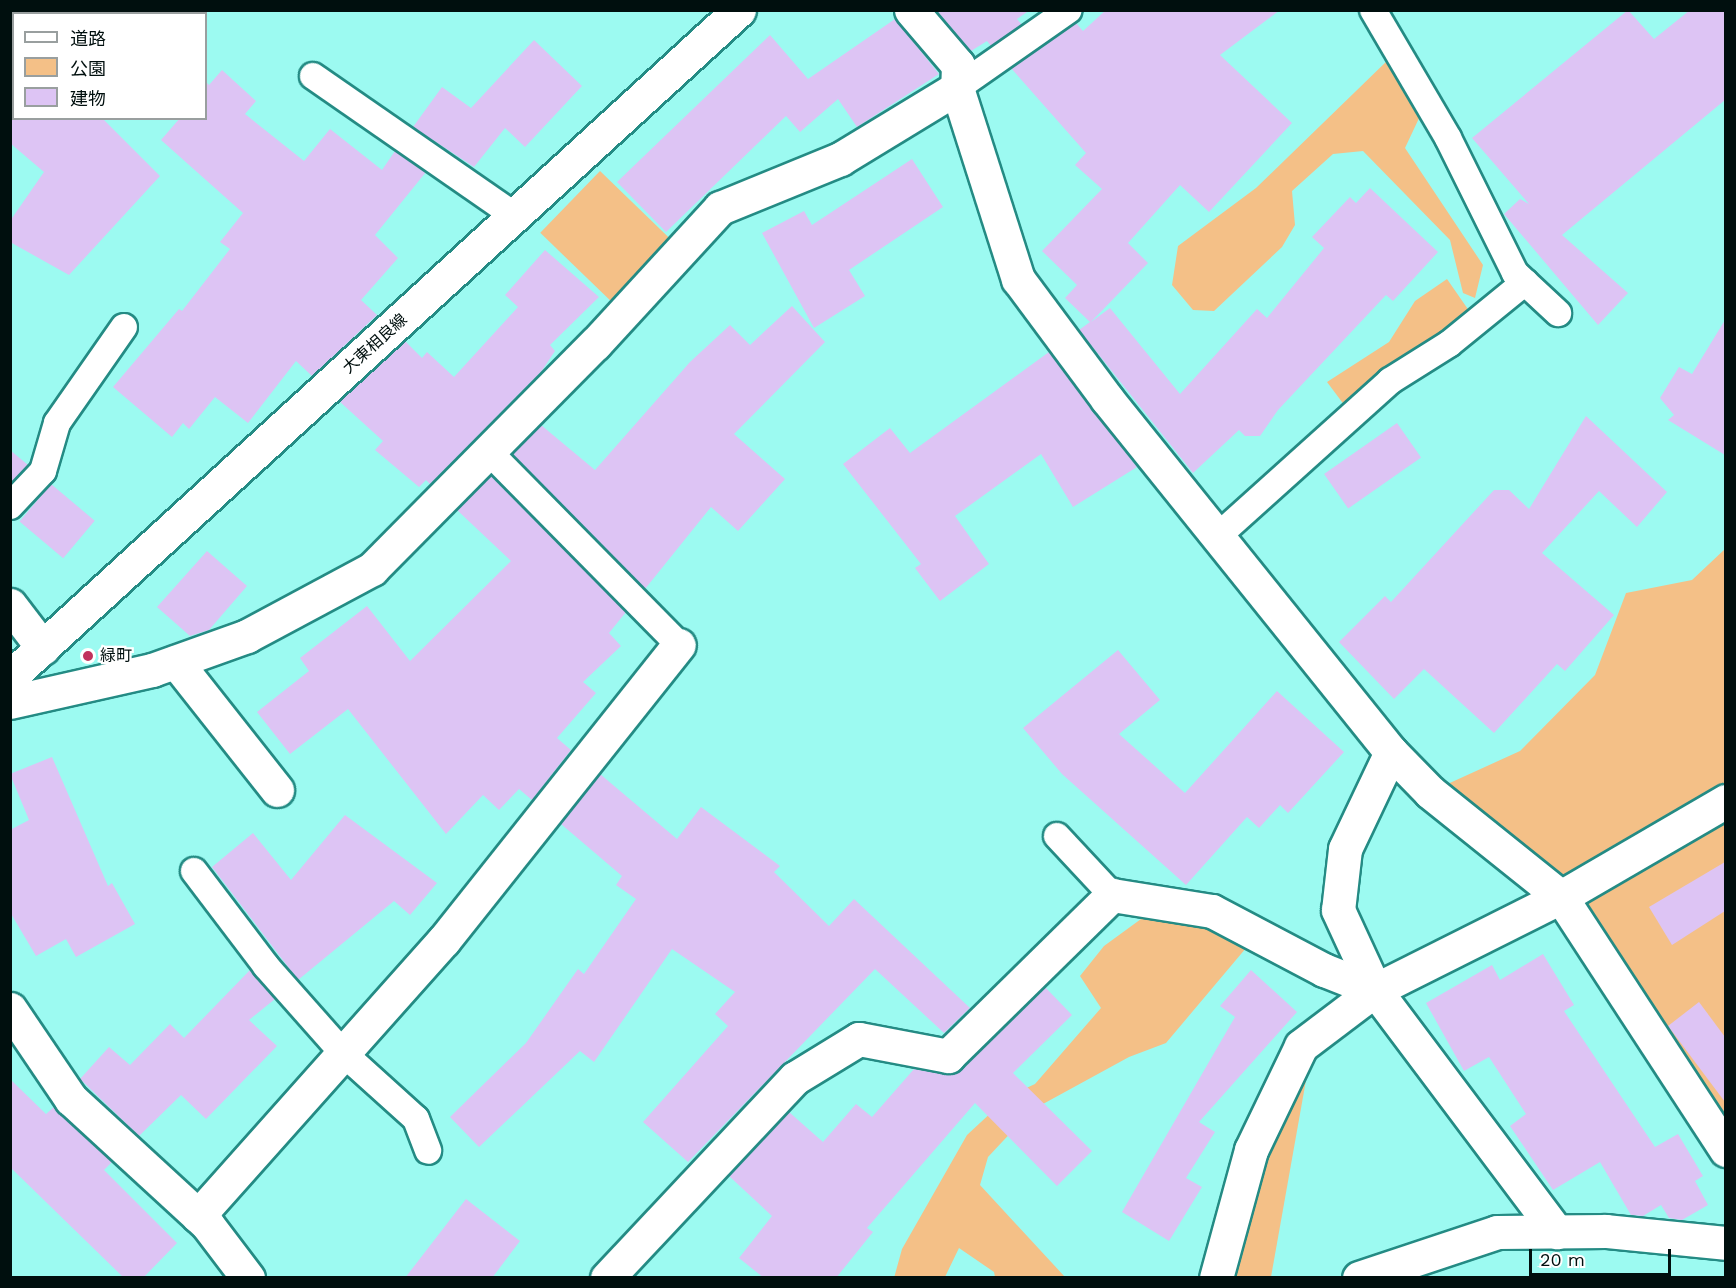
<!DOCTYPE html>
<html>
<head>
<meta charset="utf-8">
<style>
	body { margin:0 }
	#map { position:relative; width:1736px; height:1288px; overflow:hidden; background:#9cfaf1; font-family:"Work Sans","Noto Sans JP",sans-serif }
	div>[style] { position:absolute }
	.green>* { inset:0; background:#f4c087; transform-origin:0 0 }
	.building>* { inset:0; background:#ddc4f4; transform-origin:0 0 }
	.roads { filter:drop-shadow(2px 0 #248b84) drop-shadow(-2px 0 #248b84) drop-shadow(0 2px #248b84) drop-shadow(0 -2px #248b84) }
	.service>* { height:26px; margin:-13px; padding:0 13px; transform-origin:13px; border-radius:13px; background:#fff }
	.minor>* { height:33px; margin:-16.5px; padding:0 16.5px; transform-origin:16.5px; border-radius:16.5px; background:#fff }
	.secondary>* { height:33px; margin:-16.5px; padding:0 16.5px; transform-origin:16.5px; border-radius:16.5px; background:#fff }
	.dots>* { width:16px; height:16px; translate:-50% -50%; box-sizing:border-box; border:3px solid #fff; border-radius:50% }
	span { translate:-50% -50%; white-space:nowrap; text-align:center; line-height:1.15; -webkit-text-stroke:4.5px #fff; paint-order:stroke }
	.street-label { font-size:16px; color:#000f0e }
	.poi-label { font-size:16px; color:#000f0e }
	.left { translate:0 -50%; text-align:left }
	.frame { position:absolute; inset:0; border:12px solid #000f0e; pointer-events:none }
	.legend { position:absolute; left:12px; top:12px; width:195px; height:108px; box-sizing:border-box; background:#fff; border:2px solid #999f9f; margin:0; padding:8px 10px; list-style:none; font-size:18px; color:#000f0e }
	.legend li { display:flex; align-items:center; gap:12px; height:30px }
	.legend b { width:30px; border:2px solid #999f9f }
	.scale { position:absolute; left:1529px; top:1249px; width:142px; height:27px; box-sizing:border-box; border:3px solid #000f0e; border-top:0; padding-left:8px; font-size:18px; line-height:21px; white-space:nowrap; color:#000f0e; -webkit-text-stroke:4px #fff; paint-order:stroke }
</style>
</head>
<body>
<div id="map">
	<div class="green">
		<i style="clip-path:polygon(1390px 58px,1421px 114px,1405px 148px,1483px 265px,1475px 298px,1463px 293px,1450px 240px,1363px 151px,1333px 154px,1292px 191px,1295px 225px,1282px 247px,1214px 311px,1193px 310px,1172px 285px,1178px 246px,1256px 188px)"></i>
		<i style="left:600px;top:171px;width:106px;height:86px;rotate:44deg"></i>
		<i style="clip-path:polygon(1447px 279px,1472px 315px,1345px 406px,1327px 382px,1389px 342px,1415px 301px)"></i>
		<i style="clip-path:polygon(1725px 549px,1725px 1147px,1572px 890px,1430px 792px,1520px 751px,1595px 675px,1626px 593px,1692px 580px)"></i>
		<i style="clip-path:polygon(1152px 911px,1257px 935px,1166px 1043px,1129px 1057px,1032px 1110px,988px 1157px,980px 1185px,1065px 1277px,995px 1277px,994px 1272px,959px 1248px,945px 1277px,894px 1278px,902px 1249px,967px 1135px,1009px 1096px,1035px 1084px,1101px 1008px,1080px 976px,1104px 946px)"></i>
		<i style="clip-path:polygon(1311px 1052px,1271px 1277px,1226px 1278px,1257px 1153px)"></i>
	</div>
	<div class="building">
		<i style="clip-path:polygon(936px 10px,1030px 10px,1017px 19px,1022px 25px,991px 46px,987px 41px,971px 51px)"></i>
		<i style="clip-path:polygon(1106px 10px,1280px 10px,1220px 55px,1292px 123px,1209px 212px,1180px 185px,1128px 243px,1148px 263px,1091px 322px,1110px 308px,1180px 394px,1257px 309px,1267px 318px,1324px 248px,1312px 237px,1350px 197px,1356px 203px,1370px 188px,1438px 252px,1393px 301px,1386px 295px,1278px 410px,1260px 436px,1245px 436px,1239px 430px,1193px 473px,1079px 330px,1090px 322px,1065px 298px,1077px 285px,1042px 251px,1102px 189px,1075px 165px,1086px 153px,1011px 68px,1076px 23px,1083px 31px)"></i>
		<i style="clip-path:polygon(1628px 10px,1654px 39px,1690px 10px,1725px 10px,1725px 100px,1562px 235px,1628px 293px,1598px 325px,1504px 214px,1520px 199px,1529px 204px,1472px 138px)"></i>
		<i style="clip-path:polygon(895px 19px,939px 74px,857px 127px,838px 99px,800px 132px,786px 116px,666px 232px,617px 182px,770px 35px,808px 79px)"></i>
		<i style="clip-path:polygon(534px 40px,582px 86px,525px 147px,505px 128px,474px 167px,413px 127px,442px 87px,471px 108px)"></i>
		<i style="clip-path:polygon(222px 70px,256px 101px,245px 114px,304px 161px,330px 129px,382px 170px,395px 151px,426px 172px,375px 235px,398px 258px,361px 300px,377px 315px,312px 376px,296px 361px,248px 423px,215px 397px,189px 429px,183px 423px,172px 437px,113px 387px,179px 309px,182px 311px,230px 249px,220px 242px,243px 213px,161px 140px,180px 118px,206px 118px,206px 82px,209px 85px)"></i>
		<i style="clip-path:polygon(10px 118px,102px 118px,160px 176px,69px 275px,10px 242px,10px 221px,44px 172px,10px 143px)"></i>
		<i style="clip-path:polygon(912px 159px,943px 207px,849px 270px,865px 296px,814px 328px,762px 233px,804px 211px,812px 225px)"></i>
		<i style="clip-path:polygon(545px 250px,599px 297px,550px 345px,555px 351px,541px 372px,430px 484px,426px 480px,419px 487px,375px 450px,383px 441px,339px 401px,405px 341px,422px 358px,427px 352px,454px 377px,518px 307px,505px 295px)"></i>
		<i style="clip-path:polygon(792px 306px,825px 342px,734px 434px,785px 479px,738px 531px,711px 507px,645px 589px,512px 454px,541px 425px,595px 470px,690px 362px,730px 325px,750px 345px)"></i>
		<i style="clip-path:polygon(1725px 320px,1725px 455px,1668px 420px,1674px 415px,1660px 398px,1679px 367px,1692px 374px)"></i>
		<i style="clip-path:polygon(1049px 352px,1137px 467px,1073px 507px,1041px 454px,955px 516px,989px 564px,940px 601px,915px 568px,921px 564px,843px 464px,890px 428px,910px 453px)"></i>
		<i style="clip-path:polygon(1586px 416px,1667px 492px,1637px 527px,1599px 491px,1542px 553px,1614px 615px,1565px 671px,1557px 664px,1494px 733px,1424px 669px,1394px 699px,1339px 642px,1385px 596px,1391px 602px,1494px 490px,1509px 490px,1529px 509px)"></i>
		<i style="left:1397px;top:423px;width:42px;height:89px;rotate:55deg"></i>
		<i style="clip-path:polygon(10px 450px,28px 465px,10px 484px)"></i>
		<i style="clip-path:polygon(491px 476px,626px 612px,609px 633px,621px 646px,583px 682px,596px 693px,557px 738px,571px 750px,532px 800px,519px 789px,499px 810px,483px 795px,446px 834px,348px 709px,290px 754px,257px 712px,309px 671px,300px 658px,367px 606px,410px 661px,511px 561px,457px 510px)"></i>
		<i style="left:51px;top:484px;width:57px;height:49px;rotate:40deg"></i>
		<i style="clip-path:polygon(207px 551px,247px 586px,209px 630px,190px 636px,157px 607px)"></i>
		<i style="clip-path:polygon(1118px 650px,1160px 700px,1119px 734px,1185px 793px,1277px 691px,1344px 752px,1288px 813px,1280px 805px,1259px 828px,1247px 817px,1186px 885px,1062px 774px,1023px 728px)"></i>
		<i style="clip-path:polygon(52px 757px,108px 886px,112px 883px,135px 924px,76px 957px,66px 939px,36px 956px,10px 912px,10px 830px,29px 820px,10px 774px)"></i>
		<i style="clip-path:polygon(600px 774px,677px 839px,701px 807px,780px 866px,774px 872px,829px 926px,854px 899px,970px 1008px,944px 1033px,875px 969px,688px 1162px,643px 1122px,728px 1026px,715px 1014px,735px 992px,672px 949px,594px 1062px,580px 1051px,479px 1147px,450px 1117px,526px 1043px,578px 969px,584px 974px,636px 899px,616px 885px,622px 876px,561px 824px)"></i>
		<i style="clip-path:polygon(345px 815px,437px 883px,410px 915px,394px 901px,298px 980px,212px 867px,253px 833px,291px 880px)"></i>
		<i style="clip-path:polygon(1725px 862px,1725px 911px,1672px 945px,1649px 907px)"></i>
		<i style="clip-path:polygon(1543px 954px,1574px 1005px,1564px 1011px,1655px 1147px,1678px 1134px,1703px 1176px,1695px 1181px,1708px 1205px,1682px 1220px,1669px 1218px,1661px 1205px,1643px 1216px,1631px 1215px,1600px 1162px,1553px 1190px,1510px 1126px,1526px 1114px,1489px 1057px,1464px 1071px,1426px 1003px,1492px 965px,1500px 980px)"></i>
		<i style="clip-path:polygon(250px 970px,275px 999px,249px 1020px,277px 1046px,206px 1119px,181px 1095px,139px 1136px,80px 1079px,109px 1047px,130px 1065px,170px 1024px,184px 1038px)"></i>
		<i style="clip-path:polygon(1251px 970px,1297px 1012px,1199px 1122px,1215px 1132px,1186px 1178px,1202px 1187px,1169px 1241px,1122px 1212px,1235px 1017px,1220px 1006px)"></i>
		<i style="clip-path:polygon(1045px 987px,1072px 1015px,1013px 1073px,1092px 1151px,1057px 1186px,975px 1103px,867px 1228px,873px 1232px,836px 1278px,764px 1278px,739px 1258px,772px 1216px,729px 1176px,789px 1112px,823px 1142px,856px 1104px,872px 1117px,914px 1069px,945px 1074px,961px 1070px)"></i>
		<i style="clip-path:polygon(1699px 1002px,1725px 1037px,1725px 1102px,1668px 1026px)"></i>
		<i style="clip-path:polygon(10px 1079px,46px 1114px,54px 1107px,112px 1162px,104px 1170px,177px 1243px,143px 1278px,124px 1278px,10px 1167px)"></i>
		<i style="clip-path:polygon(466px 1199px,520px 1241px,492px 1278px,405px 1278px)"></i>
	</div>
	<div class="roads">
		<div class="service">
			<i style="left:1373px;top:10px;width:148px;rotate:59.6deg"></i>
			<i style="left:1448px;top:138px;width:151px;rotate:63.6deg"></i>
			<i style="left:1515px;top:273px;width:59px;rotate:42.9deg"></i>
			<i style="left:313px;top:76px;width:246px;rotate:34.7deg"></i>
			<i style="left:957px;top:88px;width:136px;rotate:-34.9deg"></i>
			<i style="left:488px;top:451px;width:272px;rotate:45.4deg"></i>
			<i style="left:10px;top:506px;width:48px;rotate:-46.7deg"></i>
			<i style="left:43px;top:471px;width:50px;rotate:-73.7deg"></i>
			<i style="left:57px;top:423px;width:117px;rotate:-55.1deg"></i>
			<i style="left:1218px;top:536px;width:232px;rotate:-42deg"></i>
			<i style="left:1390px;top:381px;width:70px;rotate:-32.1deg"></i>
			<i style="left:1449px;top:344px;width:98px;rotate:-39.2deg"></i>
			<i style="left:1057px;top:836px;width:81px;rotate:47deg"></i>
			<i style="left:194px;top:871px;width:119px;rotate:52.8deg"></i>
			<i style="left:266px;top:966px;width:116px;rotate:48.5deg"></i>
			<i style="left:343px;top:1053px;width:98px;rotate:42.1deg"></i>
			<i style="left:416px;top:1119px;width:34px;rotate:69deg"></i>
		</div>
		<div class="minor">
			<i style="left:911px;top:10px;width:72px;rotate:49.5deg"></i>
			<i style="left:958px;top:65px;width:23px;rotate:92deg"></i>
			<i style="left:957px;top:88px;width:201px;rotate:72.3deg"></i>
			<i style="left:1018px;top:279px;width:149px;rotate:53.4deg"></i>
			<i style="left:1107px;top:399px;width:453px;rotate:51.2deg"></i>
			<i style="left:1391px;top:752px;width:56px;rotate:45.7deg"></i>
			<i style="left:1430px;top:792px;width:168px;rotate:38.7deg"></i>
			<i style="left:1561px;top:897px;width:302px;rotate:56.9deg"></i>
			<i style="left:10px;top:605px;width:54px;rotate:52.5deg"></i>
			<i style="left:176px;top:662px;width:163px;rotate:51.7deg"></i>
			<i style="left:10px;top:702px;width:146px;rotate:-12.7deg"></i>
			<i style="left:152px;top:670px;width:101px;rotate:-19.7deg"></i>
			<i style="left:247px;top:636px;width:142px;rotate:-28.2deg"></i>
			<i style="left:372px;top:569px;width:317px;rotate:-45.3deg"></i>
			<i style="left:595px;top:344px;width:185px;rotate:-47.4deg"></i>
			<i style="left:720px;top:208px;width:130px;rotate:-22.2deg"></i>
			<i style="left:840px;top:159px;width:137px;rotate:-31.3deg"></i>
			<i style="left:1391px;top:752px;width:107px;rotate:115.4deg"></i>
			<i style="left:1345px;top:849px;width:61px;rotate:96.5deg"></i>
			<i style="left:1338px;top:910px;width:88px;rotate:65.2deg"></i>
			<i style="left:1375px;top:990px;width:303px;rotate:53.1deg"></i>
			<i style="left:10px;top:1009px;width:109px;rotate:55.9deg"></i>
			<i style="left:71px;top:1099px;width:185px;rotate:42.6deg"></i>
			<i style="left:207px;top:1224px;width:68px;rotate:52.8deg"></i>
			<i style="left:198px;top:1216px;width:370px;rotate:-48.3deg"></i>
			<i style="left:444px;top:940px;width:377px;rotate:-51.5deg"></i>
			<i style="left:607px;top:1278px;width:274px;rotate:-46.8deg"></i>
			<i style="left:795px;top:1078px;width:75px;rotate:-31.4deg"></i>
			<i style="left:859px;top:1039px;width:91px;rotate:10.8deg"></i>
			<i style="left:948px;top:1056px;width:230px;rotate:-44.5deg"></i>
			<i style="left:1112px;top:895px;width:101px;rotate:9.1deg"></i>
			<i style="left:1212px;top:911px;width:127px;rotate:27.8deg"></i>
			<i style="left:1324px;top:970px;width:55px;rotate:21.4deg"></i>
			<i style="left:1216px;top:1278px;width:133px;rotate:-74.7deg"></i>
			<i style="left:1251px;top:1150px;width:115px;rotate:-64.3deg"></i>
			<i style="left:1301px;top:1046px;width:93px;rotate:-37.1deg"></i>
			<i style="left:1375px;top:990px;width:208px;rotate:-26.6deg"></i>
			<i style="left:1561px;top:897px;width:191px;rotate:-30.2deg"></i>
			<i style="left:1359px;top:1278px;width:145px;rotate:-18.4deg"></i>
			<i style="left:1497px;top:1232px;width:109px;rotate:-0.5deg"></i>
			<i style="left:1606px;top:1231px;width:121px;rotate:5.7deg"></i>
		</div>
		<div class="secondary">
			<i style="left:10px;top:677px;width:988px;rotate:-42.46deg"></i>
		</div>
	</div>
	<div class="dots">
		<i style="left:88px;top:656px;background:#c1325c"></i>
	</div>
	<div class="street-label">
		<span style="left:375px;top:344px;rotate:-42deg">大東相良線</span>
	</div>
	<div class="poi-label">
		<span class="left" style="left:100px;top:656px">緑町</span>
	</div>
	<div class="frame"></div>
	<ul class="legend">
	<li><b style="height:8px;background:#fff"></b>道路</li>
	<li><b style="height:16px;background:#f4c087"></b>公園</li>
	<li><b style="height:16px;background:#ddc4f4"></b>建物</li>
	</ul>
	<div class="scale">20 m</div>
</div>
</body>
</html>
